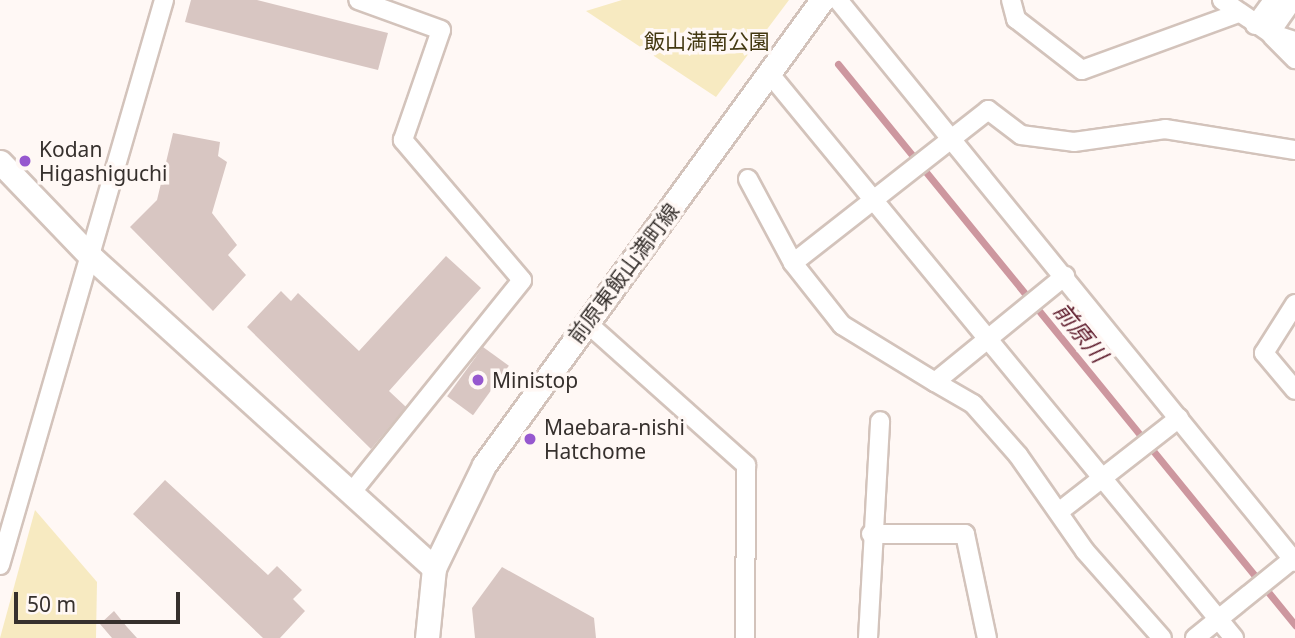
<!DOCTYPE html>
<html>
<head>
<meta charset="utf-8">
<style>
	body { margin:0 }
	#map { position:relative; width:1295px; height:638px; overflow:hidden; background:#fff8f5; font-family:"Noto Sans","Noto Sans JP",sans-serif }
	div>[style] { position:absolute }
	.green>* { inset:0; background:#f7eac1 }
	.stream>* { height:7px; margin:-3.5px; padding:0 3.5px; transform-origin:3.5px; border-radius:3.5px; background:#cd979f }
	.building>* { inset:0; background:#d8c6c2; transform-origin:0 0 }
	.roads { filter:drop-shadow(2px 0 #d3c3bb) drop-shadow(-2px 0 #d3c3bb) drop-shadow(0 2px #d3c3bb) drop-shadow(0 -2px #d3c3bb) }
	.minor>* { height:18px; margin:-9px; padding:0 9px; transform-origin:9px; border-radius:9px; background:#fff }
	.tertiary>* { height:23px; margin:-11.5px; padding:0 11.5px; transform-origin:11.5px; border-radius:11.5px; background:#fff }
	.dots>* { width:19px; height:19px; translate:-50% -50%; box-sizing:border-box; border:4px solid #fff8f5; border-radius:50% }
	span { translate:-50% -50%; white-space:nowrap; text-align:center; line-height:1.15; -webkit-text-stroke:7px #fff8f5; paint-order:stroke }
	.park-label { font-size:21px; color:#423710 }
	.poi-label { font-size:21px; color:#36302d }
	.left { translate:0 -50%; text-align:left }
	.street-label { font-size:21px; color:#36302d }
	.water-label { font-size:23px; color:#5e1c2c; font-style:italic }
	.scale { position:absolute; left:14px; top:592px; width:166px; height:32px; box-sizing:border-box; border:4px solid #36302d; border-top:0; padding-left:9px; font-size:21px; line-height:24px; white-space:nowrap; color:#36302d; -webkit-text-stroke:5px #fff8f5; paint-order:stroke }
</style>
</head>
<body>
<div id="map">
	<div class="green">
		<i style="clip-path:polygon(622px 0,789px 0,716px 97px,586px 11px)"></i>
		<i style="clip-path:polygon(35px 510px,97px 582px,96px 638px,0 638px)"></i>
	</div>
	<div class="stream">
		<i style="left:838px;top:64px;width:724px;rotate:50.83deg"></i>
	</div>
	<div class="building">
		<i style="clip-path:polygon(191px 0,257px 0,388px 33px,378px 70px,185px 22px)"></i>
		<i style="clip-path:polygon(173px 133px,220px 142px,218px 156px,227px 162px,212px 213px,237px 245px,228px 255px,246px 275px,213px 311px,130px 227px,157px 200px)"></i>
		<i style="clip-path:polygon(446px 256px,481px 288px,389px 391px,406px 407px,371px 449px,247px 327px,281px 291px,291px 301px,298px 293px,359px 351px)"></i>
		<i style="left:483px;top:347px;width:32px;height:61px;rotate:36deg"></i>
		<i style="clip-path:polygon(165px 480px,268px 575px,277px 566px,302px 590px,293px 599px,305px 611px,280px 638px,263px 638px,133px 514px)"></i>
		<i style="clip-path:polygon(502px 567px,594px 618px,596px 638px,475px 638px,472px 608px)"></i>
		<i style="clip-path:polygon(114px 611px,127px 627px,137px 638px,112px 638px,100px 624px)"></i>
	</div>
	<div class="roads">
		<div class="minor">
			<i style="left:838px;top:0;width:724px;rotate:50.88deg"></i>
			<i style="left:1011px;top:0;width:20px;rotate:75deg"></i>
			<i style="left:1016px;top:19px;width:83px;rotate:37.7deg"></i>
			<i style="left:1082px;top:70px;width:167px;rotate:-20deg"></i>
			<i style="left:1222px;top:0;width:58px;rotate:34.5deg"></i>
			<i style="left:1270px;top:33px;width:26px;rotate:18deg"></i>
			<i style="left:1255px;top:25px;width:31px;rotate:-54deg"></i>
			<i style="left:1270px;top:33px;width:40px;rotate:-55.1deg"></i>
			<i style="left:1272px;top:36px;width:33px;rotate:45deg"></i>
			<i style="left:769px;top:73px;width:732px;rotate:50.55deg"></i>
			<i style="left:748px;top:179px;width:95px;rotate:61.8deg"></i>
			<i style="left:793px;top:263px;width:79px;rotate:51.7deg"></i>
			<i style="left:842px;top:325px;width:109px;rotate:31.5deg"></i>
			<i style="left:935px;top:382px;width:168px;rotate:-39.2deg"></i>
			<i style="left:793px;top:263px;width:248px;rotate:-38.1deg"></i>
			<i style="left:988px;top:110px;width:41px;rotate:37.1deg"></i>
			<i style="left:1021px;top:135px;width:53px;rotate:7.5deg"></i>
			<i style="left:1074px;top:142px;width:92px;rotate:-8.1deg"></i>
			<i style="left:1165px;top:129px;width:132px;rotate:9.2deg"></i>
			<i style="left:1295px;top:304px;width:58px;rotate:122.3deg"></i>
			<i style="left:1264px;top:353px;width:48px;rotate:50deg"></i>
			<i style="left:586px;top:322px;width:215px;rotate:41.8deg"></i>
			<i style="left:746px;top:465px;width:173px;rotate:90.3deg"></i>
			<i style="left:935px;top:382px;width:44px;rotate:30.1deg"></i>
			<i style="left:973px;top:404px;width:68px;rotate:48.6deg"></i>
			<i style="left:1018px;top:455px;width:117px;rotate:55.1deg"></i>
			<i style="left:1085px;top:551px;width:116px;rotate:48.5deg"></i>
			<i style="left:351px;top:493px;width:273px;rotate:-51.2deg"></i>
			<i style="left:522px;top:280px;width:184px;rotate:-130.4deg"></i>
			<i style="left:403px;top:140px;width:116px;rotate:-70.9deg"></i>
			<i style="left:441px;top:30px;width:88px;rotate:-160.1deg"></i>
			<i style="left:1060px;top:511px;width:151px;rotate:-38deg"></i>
			<i style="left:871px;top:534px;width:94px"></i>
			<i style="left:965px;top:534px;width:106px;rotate:78.1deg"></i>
			<i style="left:0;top:565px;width:588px;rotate:-73.81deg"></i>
			<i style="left:868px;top:638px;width:217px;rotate:-86.8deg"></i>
			<i style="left:1195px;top:638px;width:126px;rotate:-38.9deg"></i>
		</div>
		<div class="tertiary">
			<i style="left:0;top:162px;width:132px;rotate:46.2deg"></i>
			<i style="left:91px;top:257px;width:463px;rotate:42.2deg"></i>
			<i style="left:427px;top:638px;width:70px;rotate:-84.3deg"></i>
			<i style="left:434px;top:568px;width:114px;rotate:-64.1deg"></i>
			<i style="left:484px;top:465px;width:575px;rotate:-53.99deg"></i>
		</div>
	</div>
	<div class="dots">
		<i style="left:25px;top:161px;background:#9658cf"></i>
		<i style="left:478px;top:380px;background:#9658cf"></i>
		<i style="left:530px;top:439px;background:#9658cf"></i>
	</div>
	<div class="park-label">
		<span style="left:707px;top:41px">飯山満南公園</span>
	</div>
	<div class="poi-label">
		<span class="left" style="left:39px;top:161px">Kodan<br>Higashiguchi</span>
		<span class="left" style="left:492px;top:380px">Ministop</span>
		<span class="left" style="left:544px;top:439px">Maebara-nishi<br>Hatchome</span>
	</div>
	<div class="street-label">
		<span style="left:623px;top:273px;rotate:-53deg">前原東飯山満町線</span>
	</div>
	<div class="water-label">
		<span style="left:1081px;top:332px;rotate:51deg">前原川</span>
	</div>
	<div class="scale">50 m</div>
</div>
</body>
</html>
